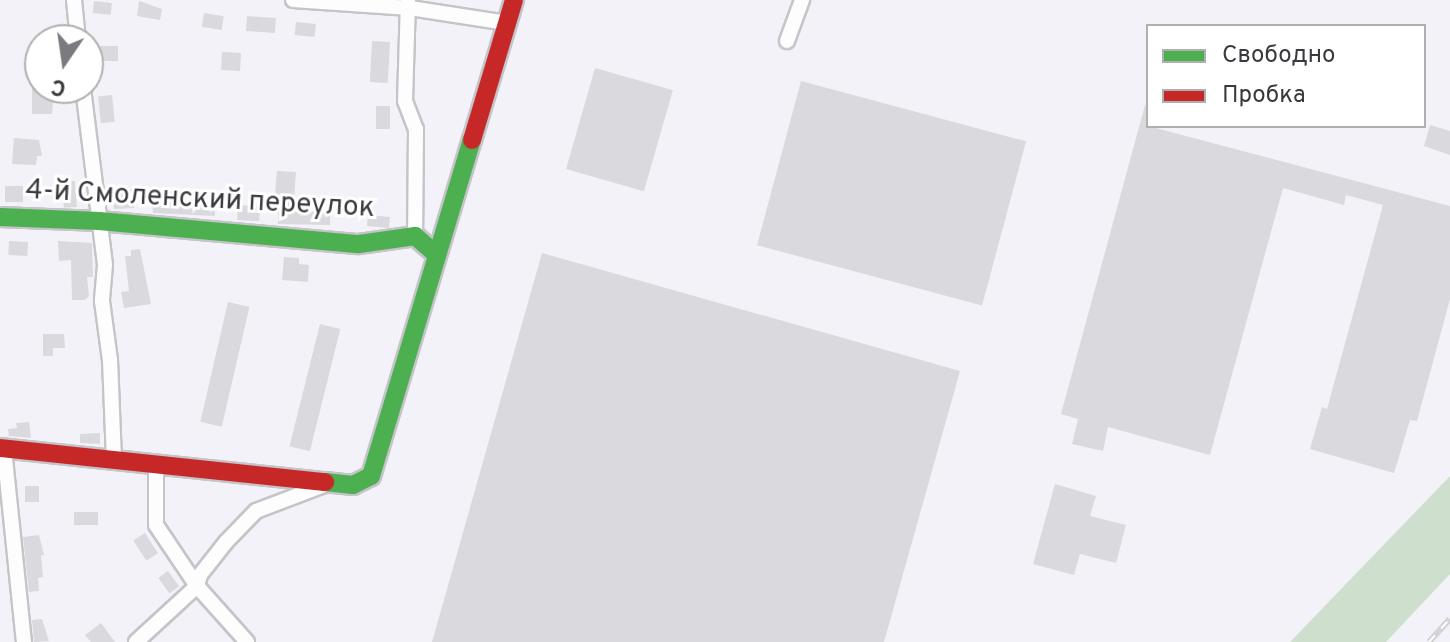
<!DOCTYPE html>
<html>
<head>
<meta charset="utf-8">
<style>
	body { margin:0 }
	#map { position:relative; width:1450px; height:642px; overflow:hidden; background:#f3f2f8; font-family:Overpass,sans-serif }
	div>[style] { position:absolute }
	.green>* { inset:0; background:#cee0cd }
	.building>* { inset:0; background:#dad9dd; transform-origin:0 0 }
	.roads { filter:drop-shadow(2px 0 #c5c4c9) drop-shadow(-2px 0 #c5c4c9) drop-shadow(0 2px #c5c4c9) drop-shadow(0 -2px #c5c4c9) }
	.street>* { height:14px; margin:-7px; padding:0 7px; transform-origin:7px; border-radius:7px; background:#fdfdfe }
	.fast>* { height:18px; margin:-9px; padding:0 9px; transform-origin:9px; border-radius:9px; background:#4caf50 }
	.jam>* { height:18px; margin:-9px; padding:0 9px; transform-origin:9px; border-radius:9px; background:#c62828 }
	.rail>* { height:6px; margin-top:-3px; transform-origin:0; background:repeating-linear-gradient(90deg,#fff 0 9px,#d2d2d3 0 18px); box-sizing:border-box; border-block:2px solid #d2d2d3 }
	span { translate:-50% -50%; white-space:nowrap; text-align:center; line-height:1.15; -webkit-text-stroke:6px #fff; paint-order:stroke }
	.street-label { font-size:28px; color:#3a393d }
	.legend { position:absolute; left:1146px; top:24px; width:280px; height:104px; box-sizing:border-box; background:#fff; border:2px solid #b0b0b1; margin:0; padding:10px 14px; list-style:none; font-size:24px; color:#3a393d }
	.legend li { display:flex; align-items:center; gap:16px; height:40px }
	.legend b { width:40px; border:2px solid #b0b0b1 }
	.north { position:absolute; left:24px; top:24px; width:80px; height:80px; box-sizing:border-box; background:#fff; border:2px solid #b0b0b1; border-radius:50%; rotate:193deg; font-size:22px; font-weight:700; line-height:32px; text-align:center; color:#3a393d }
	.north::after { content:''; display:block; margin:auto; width:28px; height:36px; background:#7b7a7e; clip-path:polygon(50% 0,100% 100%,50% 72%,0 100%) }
</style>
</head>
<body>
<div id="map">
	<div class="green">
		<i style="clip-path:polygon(1450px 476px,1450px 574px,1386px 642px,1290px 642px)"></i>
	</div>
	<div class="building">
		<i style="left:94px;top:1px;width:18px;height:12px;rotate:6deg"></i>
		<i style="clip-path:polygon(139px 1px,162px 9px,160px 20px,137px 16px)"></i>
		<i style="left:204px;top:13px;width:20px;height:14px;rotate:9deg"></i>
		<i style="left:247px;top:16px;width:29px;height:15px;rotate:4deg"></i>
		<i style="left:296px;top:22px;width:20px;height:13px;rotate:6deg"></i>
		<i style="left:372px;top:41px;width:18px;height:41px;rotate:3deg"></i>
		<i style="left:97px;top:46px;width:21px;height:15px"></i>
		<i style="left:222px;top:52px;width:19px;height:18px;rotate:3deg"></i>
		<i style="left:595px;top:68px;width:81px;height:105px;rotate:16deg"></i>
		<i style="left:801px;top:81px;width:233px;height:170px;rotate:15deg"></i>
		<i style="clip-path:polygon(32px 88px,49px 88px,49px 93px,54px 93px,52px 114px,32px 114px)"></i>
		<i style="left:112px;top:95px;width:27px;height:14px;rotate:84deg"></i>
		<i style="clip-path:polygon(1145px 105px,1148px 105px,1148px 126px,1450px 206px,1450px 299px,1417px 421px,1410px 420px,1394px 473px,1310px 449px,1322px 407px,1327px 409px,1383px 205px,1346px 195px,1344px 205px,1283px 188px,1210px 455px,1108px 427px,1103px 451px,1072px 444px,1078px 419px,1061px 414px)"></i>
		<i style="left:376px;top:106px;width:14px;height:23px"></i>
		<i style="clip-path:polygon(1430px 125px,1450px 131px,1450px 155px,1424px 146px)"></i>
		<i style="clip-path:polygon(14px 138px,39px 140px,42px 156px,37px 156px,36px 165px,12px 164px)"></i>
		<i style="clip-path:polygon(277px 171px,296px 172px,293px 211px,330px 212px,330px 225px,278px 224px,278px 206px,274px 205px)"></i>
		<i style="left:75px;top:181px;width:26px;height:13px;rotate:86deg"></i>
		<i style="left:5px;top:186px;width:18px;height:16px"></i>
		<i style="clip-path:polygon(132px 189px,134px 208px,114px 209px,111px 192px)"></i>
		<i style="clip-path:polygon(150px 189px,177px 193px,177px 204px,215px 204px,215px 216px,153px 213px)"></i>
		<i style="left:238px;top:205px;width:22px;height:15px;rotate:3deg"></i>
		<i style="left:368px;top:215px;width:22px;height:11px;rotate:5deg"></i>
		<i style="left:9px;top:241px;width:19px;height:14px;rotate:3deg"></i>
		<i style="clip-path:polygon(58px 241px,92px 243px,93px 277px,87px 277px,89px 296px,85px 300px,72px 300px,71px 260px,59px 261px)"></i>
		<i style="clip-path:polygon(140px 249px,151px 304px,124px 308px,121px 292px,129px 291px,125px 256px,131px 256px,131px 250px)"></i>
		<i style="clip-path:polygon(542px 253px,960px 371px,884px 642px,432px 642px)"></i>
		<i style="clip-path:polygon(284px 257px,299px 258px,299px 264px,309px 265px,308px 282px,282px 280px)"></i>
		<i style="left:228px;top:302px;width:22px;height:123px;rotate:13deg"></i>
		<i style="left:320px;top:324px;width:21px;height:126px;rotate:14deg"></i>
		<i style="clip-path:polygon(43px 334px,64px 334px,65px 348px,53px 348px,53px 356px,43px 356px)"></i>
		<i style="clip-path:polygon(29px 422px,31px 438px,9px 436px,8px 429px,17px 428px,16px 423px)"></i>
		<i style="clip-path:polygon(100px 433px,100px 444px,80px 443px,80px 434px)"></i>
		<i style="clip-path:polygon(1055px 484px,1096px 496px,1090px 516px,1126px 525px,1116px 563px,1080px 554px,1074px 575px,1033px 564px)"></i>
		<i style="left:25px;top:486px;width:14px;height:16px"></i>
		<i style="left:98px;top:512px;width:13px;height:24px;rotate:90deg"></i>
		<i style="left:145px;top:533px;width:24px;height:14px;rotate:57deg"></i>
		<i style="clip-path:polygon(39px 535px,44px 555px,41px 555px,43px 577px,38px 578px,39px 591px,29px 592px,23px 537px)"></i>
		<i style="left:168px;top:571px;width:19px;height:12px;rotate:54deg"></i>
		<i style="clip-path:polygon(42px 619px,49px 641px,34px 642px,32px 620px)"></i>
		<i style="clip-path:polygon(101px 623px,115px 642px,91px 642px,85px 635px)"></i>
	</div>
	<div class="roads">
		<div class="street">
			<i style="left:74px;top:0;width:40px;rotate:84.3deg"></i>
			<i style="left:293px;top:0;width:117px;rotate:3.9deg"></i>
			<i style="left:410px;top:8px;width:98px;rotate:8.8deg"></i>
			<i style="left:408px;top:0;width:101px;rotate:91.7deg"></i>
			<i style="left:405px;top:101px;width:30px;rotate:69deg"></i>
			<i style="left:416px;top:129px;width:107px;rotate:90.5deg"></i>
			<i style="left:787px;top:41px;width:44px;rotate:-69.9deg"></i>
			<i style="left:83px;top:88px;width:178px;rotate:82.9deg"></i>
			<i style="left:105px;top:265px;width:36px;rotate:95deg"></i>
			<i style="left:102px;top:301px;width:60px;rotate:82.3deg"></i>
			<i style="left:110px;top:360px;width:100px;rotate:87.7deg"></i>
			<i style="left:4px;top:449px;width:194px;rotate:84.1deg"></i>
			<i style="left:156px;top:465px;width:60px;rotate:90deg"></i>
			<i style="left:156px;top:525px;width:73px;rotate:56.1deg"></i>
			<i style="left:197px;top:586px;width:75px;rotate:48.2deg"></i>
			<i style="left:136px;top:642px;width:83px;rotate:-42.6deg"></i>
			<i style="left:197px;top:586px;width:11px;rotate:-75deg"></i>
			<i style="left:200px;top:575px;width:42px;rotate:-51.8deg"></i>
			<i style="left:226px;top:542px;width:43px;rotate:-45.9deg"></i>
			<i style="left:256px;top:511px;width:76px;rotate:-20.8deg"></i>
		</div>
		<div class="fast">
			<i style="left:0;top:217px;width:99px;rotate:2.3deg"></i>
			<i style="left:99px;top:221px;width:261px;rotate:5.1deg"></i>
			<i style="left:359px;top:244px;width:57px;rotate:-8.1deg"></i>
			<i style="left:415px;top:236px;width:29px;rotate:41deg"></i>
			<i style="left:325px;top:482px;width:28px;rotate:6deg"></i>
			<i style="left:353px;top:485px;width:20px;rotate:-27deg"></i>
			<i style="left:371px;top:476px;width:351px;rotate:-73.3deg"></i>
		</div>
		<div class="jam">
			<i style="left:472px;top:140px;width:146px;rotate:-73.3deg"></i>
			<i style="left:0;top:448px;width:327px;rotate:6deg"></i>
		</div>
	</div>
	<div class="rail">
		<i style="left:1429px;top:642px;width:31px;rotate:-48deg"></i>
	</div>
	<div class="street-label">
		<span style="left:200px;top:200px;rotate:3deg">4-й Смоленский переулок</span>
	</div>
	<ul class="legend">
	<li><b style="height:10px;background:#4caf50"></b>Свободно</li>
	<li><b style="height:10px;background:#c62828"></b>Пробка</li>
	</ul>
	<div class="north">С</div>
</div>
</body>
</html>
